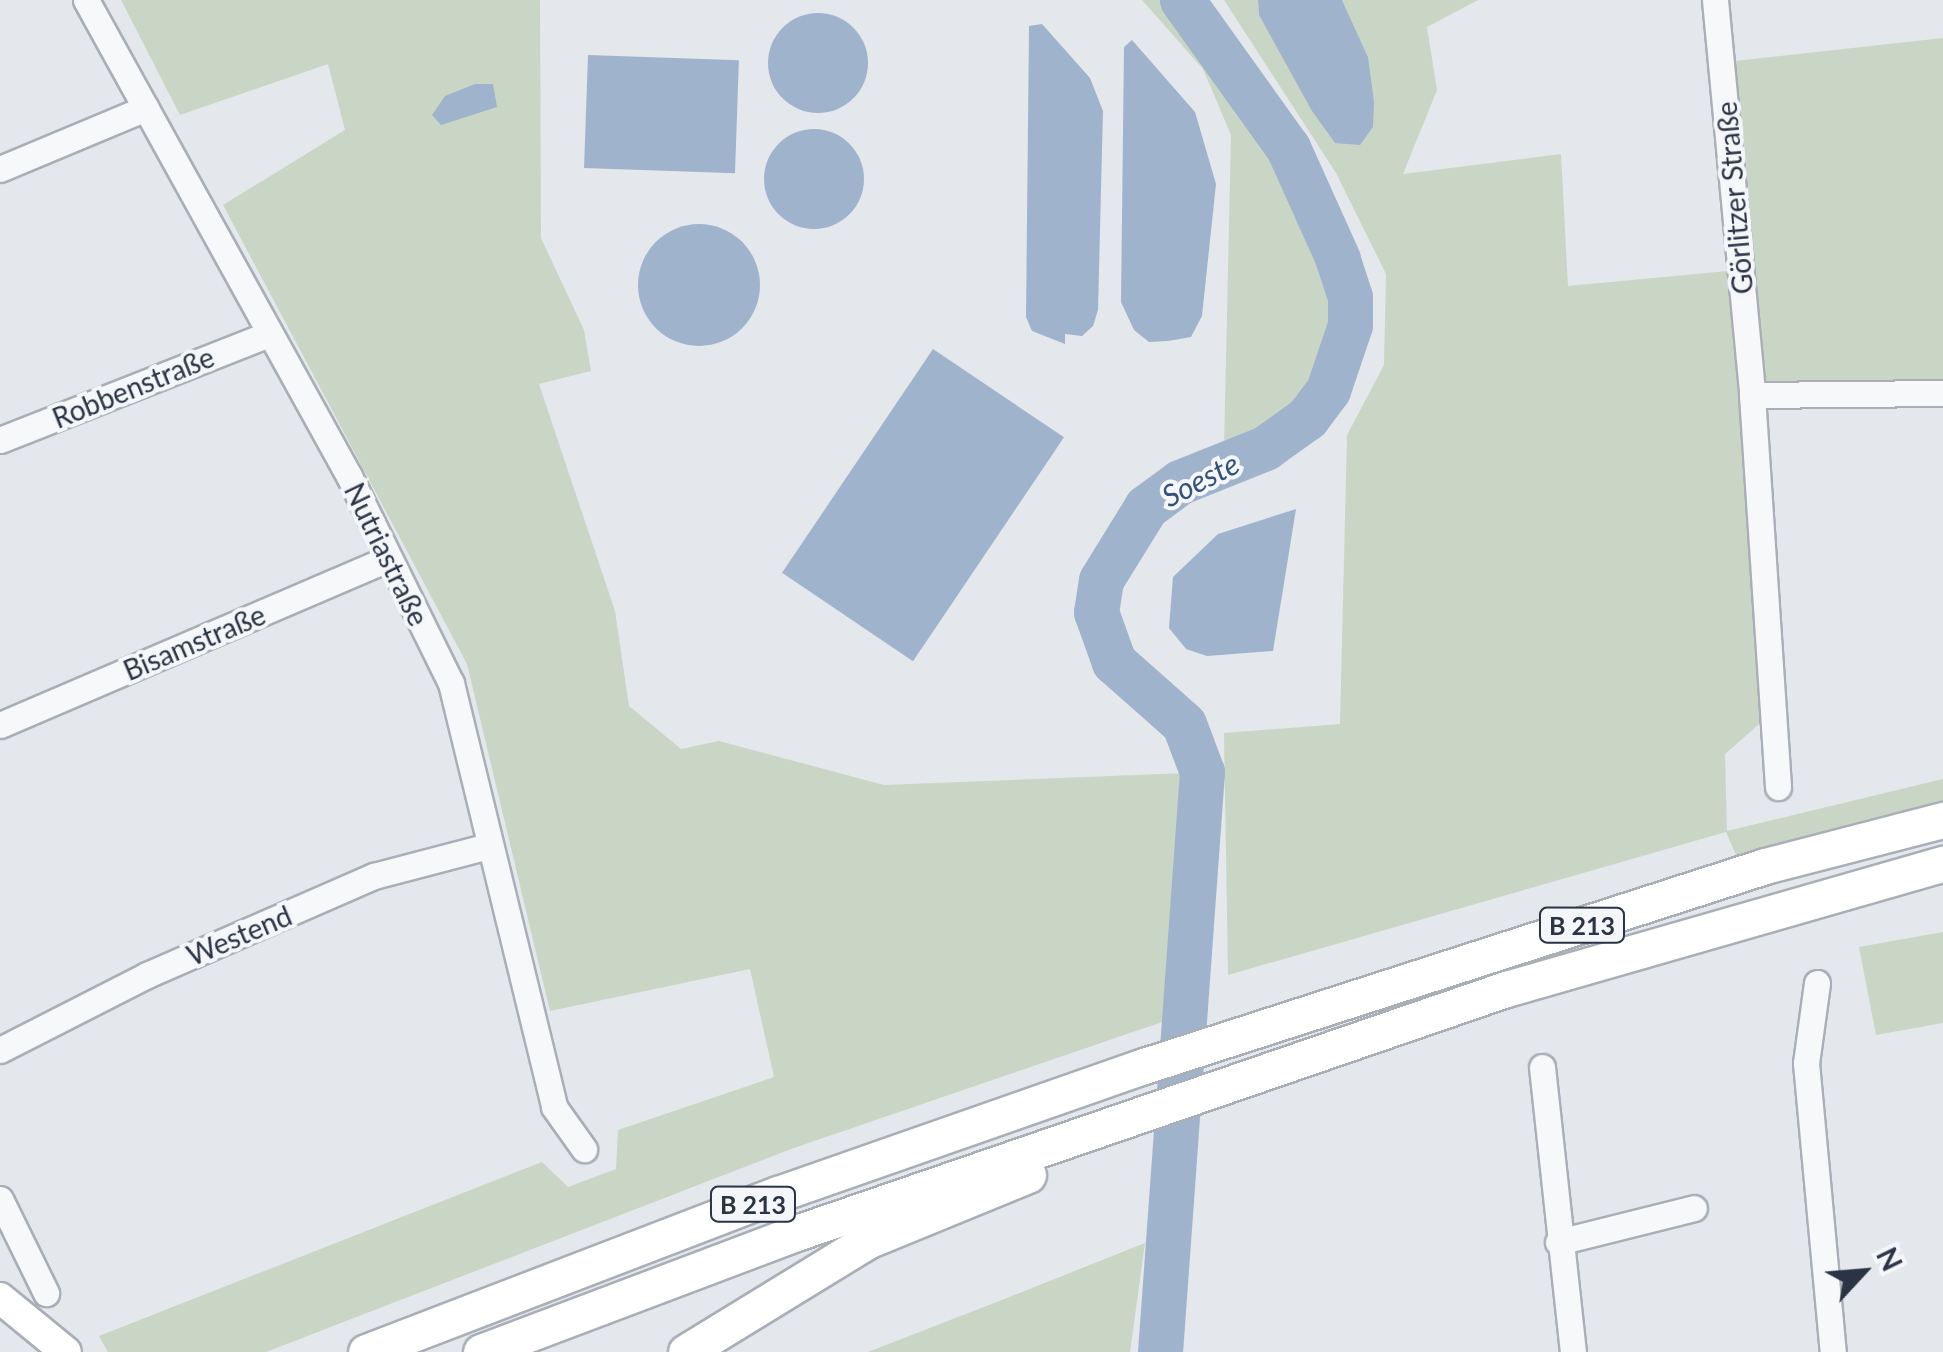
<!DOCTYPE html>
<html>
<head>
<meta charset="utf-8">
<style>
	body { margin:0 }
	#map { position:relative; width:1943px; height:1352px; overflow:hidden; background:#e4e7ec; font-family:Lato,sans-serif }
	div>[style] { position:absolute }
	.green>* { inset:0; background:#c9d6c5 }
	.water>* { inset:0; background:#9fb4cc; transform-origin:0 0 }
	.round { border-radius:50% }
	.river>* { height:45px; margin:-22.5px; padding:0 22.5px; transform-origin:22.5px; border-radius:22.5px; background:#9fb4cc }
	.roads { filter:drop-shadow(2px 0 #a9aeb7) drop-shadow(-2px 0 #a9aeb7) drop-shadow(0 2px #a9aeb7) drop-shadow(0 -2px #a9aeb7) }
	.minor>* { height:25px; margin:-12.5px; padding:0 12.5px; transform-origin:12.5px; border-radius:12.5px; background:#f7f8fa }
	.major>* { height:30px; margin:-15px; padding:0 15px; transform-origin:15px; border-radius:15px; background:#fff }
	.highway>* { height:35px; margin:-17.5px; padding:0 17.5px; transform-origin:17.5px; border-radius:17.5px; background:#fff }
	span { translate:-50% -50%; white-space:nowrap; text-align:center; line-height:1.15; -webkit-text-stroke:8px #f4f6f9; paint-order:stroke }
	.shield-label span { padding:2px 8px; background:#f4f6f9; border:2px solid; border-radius:8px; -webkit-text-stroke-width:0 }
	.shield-label { font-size:25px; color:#2b3445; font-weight:700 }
	.street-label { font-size:28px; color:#2b3445 }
	.water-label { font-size:30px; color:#34527a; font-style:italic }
	.north { position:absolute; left:1813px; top:1222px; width:100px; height:100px; -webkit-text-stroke:8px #f4f6f9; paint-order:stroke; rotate:64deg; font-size:28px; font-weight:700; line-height:40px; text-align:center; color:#2b3445 }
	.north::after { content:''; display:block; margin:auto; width:35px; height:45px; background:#2b3445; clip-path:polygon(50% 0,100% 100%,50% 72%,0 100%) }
</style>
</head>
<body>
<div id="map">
	<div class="green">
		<i style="clip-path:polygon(121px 0,540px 0,541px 238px,584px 330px,591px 371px,539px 384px,615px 611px,629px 706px,681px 749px,719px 741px,884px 785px,1186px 773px,1171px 1019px,791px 1149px,266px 1352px,108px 1352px,99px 1336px,542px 1162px,568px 1187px,616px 1169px,618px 1130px,774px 1077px,750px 969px,550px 1011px,467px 664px,223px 205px,345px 130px,328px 64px,180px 115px)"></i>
		<i style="clip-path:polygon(1142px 0,1166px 0,1221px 64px,1278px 150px,1336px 288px,1326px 348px,1290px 412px,1224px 449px,1231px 135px,1203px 69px)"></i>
		<i style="clip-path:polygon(1224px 0,1258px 0,1259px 15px,1335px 143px,1373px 127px,1368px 57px,1342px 0,1478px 0,1427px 27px,1437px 90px,1403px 174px,1561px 154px,1568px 286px,1728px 271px,1764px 720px,1725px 754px,1727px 831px,1943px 779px,1943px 804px,1736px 855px,1726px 832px,1228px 975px,1224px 733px,1340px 724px,1347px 435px,1384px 365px,1386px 274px,1336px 173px)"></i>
		<i style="clip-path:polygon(1943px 38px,1943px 383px,1766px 383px,1735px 61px)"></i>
		<i style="clip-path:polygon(1943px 932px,1943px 1023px,1876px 1035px,1859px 947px)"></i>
		<i style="clip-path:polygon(1145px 1243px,1130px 1352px,868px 1352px,1007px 1298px)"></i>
	</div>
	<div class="water">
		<i style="clip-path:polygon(1258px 0,1342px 0,1368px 57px,1374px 102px,1373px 127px,1360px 145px,1335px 143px,1312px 111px,1259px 15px)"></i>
		<i class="round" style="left:768px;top:13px;width:100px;height:100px"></i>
		<i style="clip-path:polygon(1042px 24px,1090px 78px,1103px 111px,1098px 310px,1093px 326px,1082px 336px,1065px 334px,1065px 344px,1032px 331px,1026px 317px,1029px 26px)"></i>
		<i style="clip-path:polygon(1132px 40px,1195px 112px,1216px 184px,1202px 316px,1191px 337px,1168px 341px,1149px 342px,1134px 330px,1121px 302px,1124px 47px)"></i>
		<i style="left:588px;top:55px;width:151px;height:113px;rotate:2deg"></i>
		<i style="clip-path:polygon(475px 84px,493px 84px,497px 107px,441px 125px,432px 115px,445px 96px)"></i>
		<i class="round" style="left:764px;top:129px;width:100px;height:100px"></i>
		<i class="round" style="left:638px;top:224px;width:122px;height:122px"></i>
		<i style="left:933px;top:349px;width:158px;height:270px;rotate:34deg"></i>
		<i style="clip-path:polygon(1296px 509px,1273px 651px,1207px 656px,1186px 649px,1169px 628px,1173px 577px,1218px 534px)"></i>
	</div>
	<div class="river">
		<i style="left:1160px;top:1352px;width:582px;rotate:-85.86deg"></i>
		<i style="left:1202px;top:772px;width:51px;rotate:-110.6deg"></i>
		<i style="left:1184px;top:724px;width:94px;rotate:-138.5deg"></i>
		<i style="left:1114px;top:662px;width:53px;rotate:-109.8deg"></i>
		<i style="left:1096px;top:612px;width:32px;rotate:-81deg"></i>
		<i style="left:1101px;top:580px;width:86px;rotate:-58.3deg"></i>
		<i style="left:1146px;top:507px;width:42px;rotate:-36.3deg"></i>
		<i style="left:1180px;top:482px;width:92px;rotate:-21.8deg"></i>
		<i style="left:1265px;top:448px;width:52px;rotate:-35.5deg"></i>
		<i style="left:1307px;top:418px;width:35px;rotate:-53deg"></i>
		<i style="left:1328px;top:390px;width:69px;rotate:-71.3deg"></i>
		<i style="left:1350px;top:325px;width:28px;rotate:-90deg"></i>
		<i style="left:1350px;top:297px;width:40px;rotate:-108deg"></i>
		<i style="left:1338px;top:259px;width:122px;rotate:-114.2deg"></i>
		<i style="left:1288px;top:148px;width:182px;rotate:-125.6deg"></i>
	</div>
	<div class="roads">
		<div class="minor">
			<i style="left:86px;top:0;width:544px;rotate:61.08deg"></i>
			<i style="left:349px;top:476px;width:231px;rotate:63.8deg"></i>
			<i style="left:451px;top:683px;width:436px;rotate:76.3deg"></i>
			<i style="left:554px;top:1107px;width:52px;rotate:54.5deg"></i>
			<i style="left:1715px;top:0;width:397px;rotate:84.6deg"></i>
			<i style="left:1752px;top:395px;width:393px;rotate:86.2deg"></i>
			<i style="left:0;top:169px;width:158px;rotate:-22.7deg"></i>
			<i style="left:1752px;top:395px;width:191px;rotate:-0.6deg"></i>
			<i style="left:0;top:440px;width:286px;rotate:-21.5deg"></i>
			<i style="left:0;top:725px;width:421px;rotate:-23.2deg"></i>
			<i style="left:1817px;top:983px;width:81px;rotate:97.8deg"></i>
			<i style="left:1806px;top:1063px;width:290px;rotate:84.7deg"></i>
			<i style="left:0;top:1050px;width:165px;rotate:-27deg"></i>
			<i style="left:147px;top:975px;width:248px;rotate:-23.6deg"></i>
			<i style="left:374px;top:876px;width:118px;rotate:-14.7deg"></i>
			<i style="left:1542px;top:1067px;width:287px;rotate:83.8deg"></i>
			<i style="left:0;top:1199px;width:105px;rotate:63.9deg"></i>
			<i style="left:1558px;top:1242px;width:140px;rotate:-14deg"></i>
		</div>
		<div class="major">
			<i style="left:0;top:1298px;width:85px;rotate:39.3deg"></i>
		</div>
		<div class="highway">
			<i style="left:366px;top:1352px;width:441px;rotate:-21deg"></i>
			<i style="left:778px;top:1194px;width:388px;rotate:-19.3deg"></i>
			<i style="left:1144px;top:1066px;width:652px;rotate:-17.85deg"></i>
			<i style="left:1765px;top:866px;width:184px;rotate:-14.5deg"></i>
			<i style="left:481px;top:1352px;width:340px;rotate:-20.7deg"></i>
			<i style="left:799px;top:1232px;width:748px;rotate:-18.97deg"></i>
			<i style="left:1506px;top:989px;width:455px;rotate:-16deg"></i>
			<i style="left:686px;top:1352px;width:212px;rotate:-31.5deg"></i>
			<i style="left:867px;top:1241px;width:174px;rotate:-22.3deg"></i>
		</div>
	</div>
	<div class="shield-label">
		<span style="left:1582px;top:925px">B 213</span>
		<span style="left:753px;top:1204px">B 213</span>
	</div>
	<div class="street-label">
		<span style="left:1734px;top:198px;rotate:-95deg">Görlitzer Straße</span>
		<span style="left:133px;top:387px;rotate:-22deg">Robbenstraße</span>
		<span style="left:387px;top:554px;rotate:64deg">Nutriastraße</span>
		<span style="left:194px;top:642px;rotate:-23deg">Bisamstraße</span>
		<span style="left:239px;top:935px;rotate:-23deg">Westend</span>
	</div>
	<div class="water-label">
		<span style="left:1200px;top:479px;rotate:-27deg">Soeste</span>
	</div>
	<div class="north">N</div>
</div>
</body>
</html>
